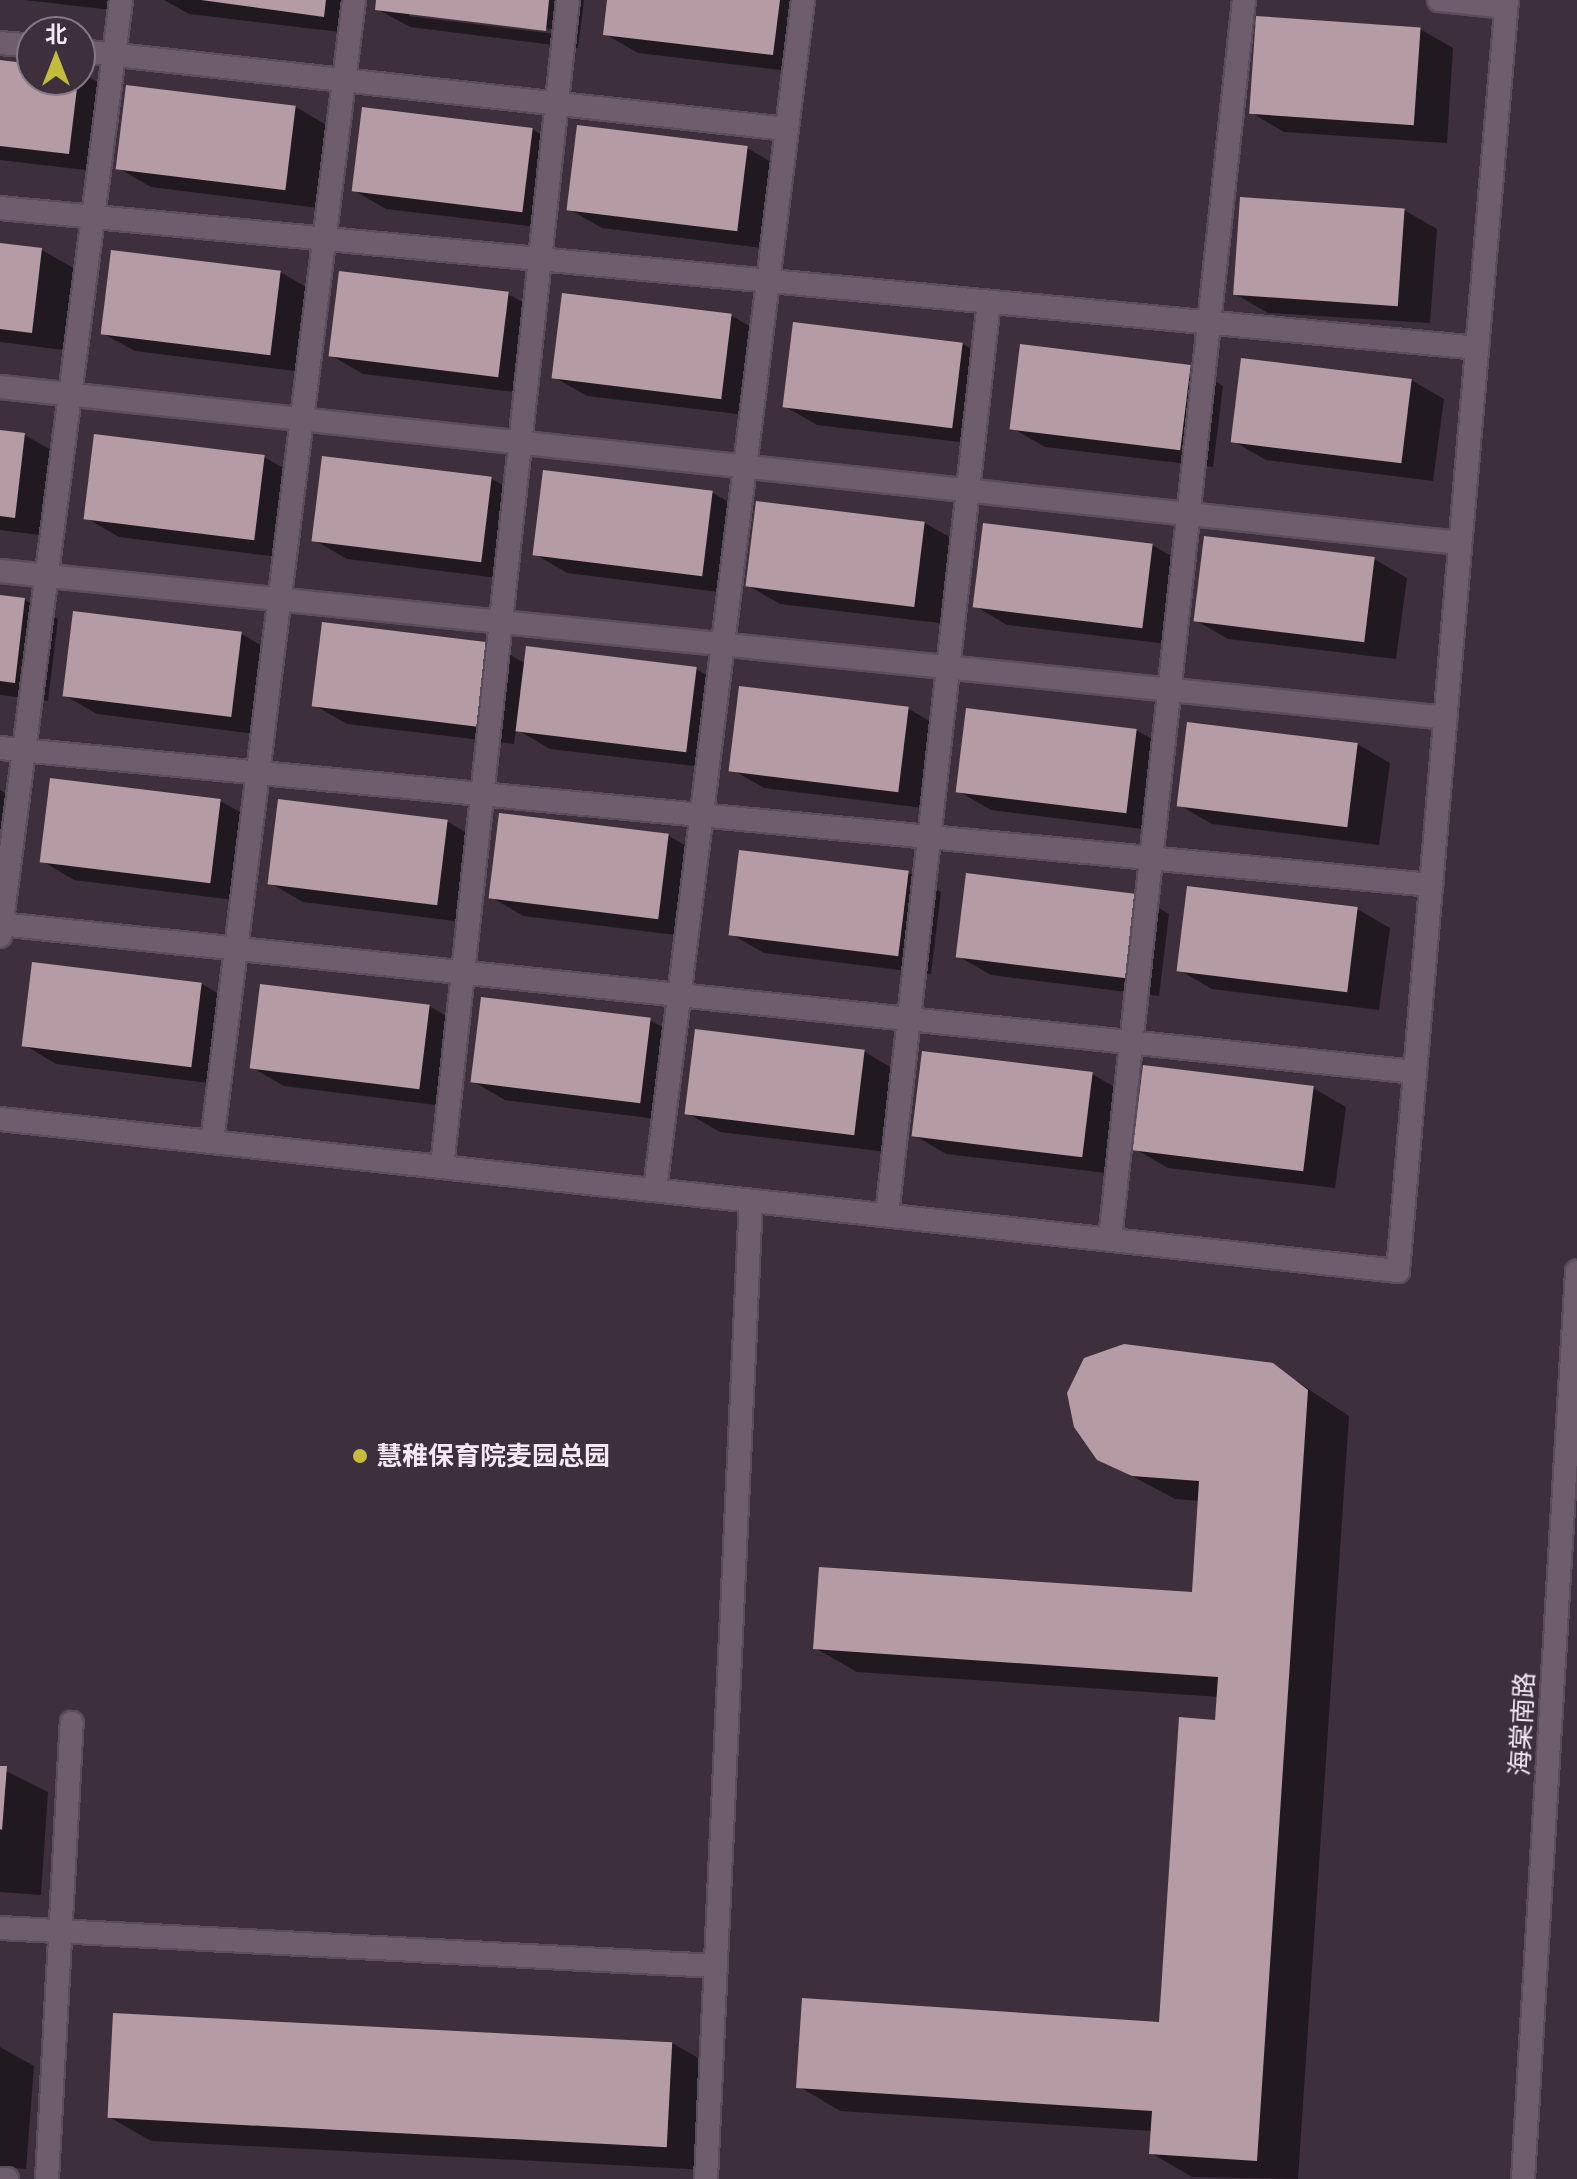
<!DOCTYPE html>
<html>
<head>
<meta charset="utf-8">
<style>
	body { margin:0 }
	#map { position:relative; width:1577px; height:2179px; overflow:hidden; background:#3e2f3d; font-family:Ubuntu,"Noto Sans SC",sans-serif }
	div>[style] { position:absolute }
	.shadow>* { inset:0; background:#0007 }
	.building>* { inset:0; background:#b59ba4; transform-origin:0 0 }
	.roads { filter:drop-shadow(2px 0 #5a4e5a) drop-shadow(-2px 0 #5a4e5a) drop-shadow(0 2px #5a4e5a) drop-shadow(0 -2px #5a4e5a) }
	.service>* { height:22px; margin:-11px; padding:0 11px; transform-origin:11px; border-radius:11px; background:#6e5e6d }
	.secondary>* { height:22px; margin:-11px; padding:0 11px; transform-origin:11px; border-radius:11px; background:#6e5e6d }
	.dots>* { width:22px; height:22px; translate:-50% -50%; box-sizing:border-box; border:4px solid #3e2f3d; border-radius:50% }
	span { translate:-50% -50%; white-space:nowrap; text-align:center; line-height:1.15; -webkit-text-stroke:8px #3e2f3d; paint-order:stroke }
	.poi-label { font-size:26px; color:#f2e9f2; font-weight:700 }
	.left { translate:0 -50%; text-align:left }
	.street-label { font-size:26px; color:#f2e9f2 }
	.north { position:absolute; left:16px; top:16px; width:80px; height:80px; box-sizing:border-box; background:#3e2f3d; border:2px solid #867985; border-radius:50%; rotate:0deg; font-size:22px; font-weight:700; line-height:32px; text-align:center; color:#f2e9f2 }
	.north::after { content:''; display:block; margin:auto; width:28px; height:36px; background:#c3bd3e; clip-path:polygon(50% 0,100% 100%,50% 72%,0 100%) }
</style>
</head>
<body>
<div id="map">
	<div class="shadow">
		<i style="clip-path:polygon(25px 0,131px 0,129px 12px)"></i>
		<i style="clip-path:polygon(164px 0,361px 0,357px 34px,189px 14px)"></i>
		<i style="clip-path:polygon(evenodd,378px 0,584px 0,578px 48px,410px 27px,377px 9px,378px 0,409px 12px,556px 30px,555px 34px,409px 16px,409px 12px)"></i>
		<i style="clip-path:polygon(609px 0,815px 0,806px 73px,638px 53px,605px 34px)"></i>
		<i style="clip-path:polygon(1420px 29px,1453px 48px,1447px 143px,1284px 132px,1252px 113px)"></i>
		<i style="clip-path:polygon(0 62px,32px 66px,32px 80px,80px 80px,80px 72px,112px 90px,102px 172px,0 160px)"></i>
		<i style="clip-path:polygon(296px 107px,328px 126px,318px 208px,151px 187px,118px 168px)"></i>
		<i style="clip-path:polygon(532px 129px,565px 148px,554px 229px,386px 209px,353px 190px)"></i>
		<i style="clip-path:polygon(747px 148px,780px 167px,770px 249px,602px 228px,569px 209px)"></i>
		<i style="clip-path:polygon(1404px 210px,1437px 229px,1430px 323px,1268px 313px,1235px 294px)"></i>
		<i style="clip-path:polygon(0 245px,42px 250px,75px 269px,64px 350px,0 342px)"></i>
		<i style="clip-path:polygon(280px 272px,313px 291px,303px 372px,135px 351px,102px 333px)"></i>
		<i style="clip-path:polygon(508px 294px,541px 312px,531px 394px,363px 374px,330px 355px)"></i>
		<i style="clip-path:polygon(564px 296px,732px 316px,765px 335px,754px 416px,587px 396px,554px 377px)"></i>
		<i style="clip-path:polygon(963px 344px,995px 363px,985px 445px,817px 425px,784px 406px)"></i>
		<i style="clip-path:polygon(1190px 367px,1223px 386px,1213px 467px,1045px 447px,1012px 428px)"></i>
		<i style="clip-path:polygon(1411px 380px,1444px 399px,1433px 481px,1266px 460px,1233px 441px)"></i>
		<i style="clip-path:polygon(0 432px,25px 435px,58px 454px,48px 536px,0 530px)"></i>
		<i style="clip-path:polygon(264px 457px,297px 476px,286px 558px,119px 537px,86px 518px)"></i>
		<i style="clip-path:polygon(324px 458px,492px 479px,525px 498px,514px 580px,347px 559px,314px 540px)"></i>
		<i style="clip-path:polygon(713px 493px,745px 512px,735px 594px,567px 573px,535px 554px)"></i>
		<i style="clip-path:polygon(757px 503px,925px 523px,958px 542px,948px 624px,780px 604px,747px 585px)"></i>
		<i style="clip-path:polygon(1152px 545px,1185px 564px,1176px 645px,1007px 625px,975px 606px)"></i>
		<i style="clip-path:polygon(1374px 559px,1407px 578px,1396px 659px,1228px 639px,1195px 620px)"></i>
		<i style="clip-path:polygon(0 597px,25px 600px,58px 619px,48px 701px,0 695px)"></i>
		<i style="clip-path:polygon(242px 634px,274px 653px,265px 735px,97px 714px,64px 695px)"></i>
		<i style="clip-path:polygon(492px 644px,526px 664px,696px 669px,729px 688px,719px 769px,550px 749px,516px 729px,514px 744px,347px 724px,314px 705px)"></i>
		<i style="clip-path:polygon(909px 709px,941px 728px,931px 809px,764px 788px,731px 769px)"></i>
		<i style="clip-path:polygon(1136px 730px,1169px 749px,1159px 831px,991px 810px,958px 791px)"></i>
		<i style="clip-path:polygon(1357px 744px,1390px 763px,1379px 845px,1212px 824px,1179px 805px)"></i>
		<i style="clip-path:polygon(0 790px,14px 798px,0 879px)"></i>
		<i style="clip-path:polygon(220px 801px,253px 819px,242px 901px,74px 880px,42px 861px)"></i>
		<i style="clip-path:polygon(280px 802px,448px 822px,481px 841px,470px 923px,303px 902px,270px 883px)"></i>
		<i style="clip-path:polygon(669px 836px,701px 855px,691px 937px,523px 916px,491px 897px)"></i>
		<i style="clip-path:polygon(909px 873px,941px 892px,931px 974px,764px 953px,731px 934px)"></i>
		<i style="clip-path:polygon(1136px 895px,1169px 914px,1159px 996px,991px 975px,958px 956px)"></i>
		<i style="clip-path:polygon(1357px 909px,1390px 928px,1379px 1010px,1212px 989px,1179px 970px)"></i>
		<i style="clip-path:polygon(202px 984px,234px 1003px,225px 1085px,56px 1064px,24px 1045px)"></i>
		<i style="clip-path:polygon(429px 1006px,462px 1025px,452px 1107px,284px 1086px,251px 1067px)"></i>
		<i style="clip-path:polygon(650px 1020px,683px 1039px,673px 1121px,505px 1100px,472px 1081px)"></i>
		<i style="clip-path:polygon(865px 1052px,897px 1071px,887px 1152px,720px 1132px,687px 1113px)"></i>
		<i style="clip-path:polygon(1092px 1074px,1125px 1093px,1115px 1174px,946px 1154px,914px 1135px)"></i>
		<i style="clip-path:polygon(1313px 1088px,1346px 1107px,1335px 1188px,1168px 1168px,1135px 1149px)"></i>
		<i style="clip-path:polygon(1272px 1365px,1349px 1416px,1298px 2179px,1192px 2177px,1151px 2153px,1152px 2131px,840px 2111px,798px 2086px,1160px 2024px,1219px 1697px,857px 1672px,815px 1648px,1194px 1594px,1200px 1501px,1175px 1499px,1098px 1458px)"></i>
		<i style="clip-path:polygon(0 1768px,48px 1792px,41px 1895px,0 1892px)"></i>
		<i style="clip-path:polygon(672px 2043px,714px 2067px,708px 2170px,151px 2141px,109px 2117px)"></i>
		<i style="clip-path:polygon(0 2047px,34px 2066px,26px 2169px,0 2167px)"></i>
	</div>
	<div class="building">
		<i style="clip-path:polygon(201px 0,326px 0,324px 17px)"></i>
		<i style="clip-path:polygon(376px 0,549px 0,546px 31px,375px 10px)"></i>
		<i style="clip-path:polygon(607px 0,780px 0,773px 55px,603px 35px)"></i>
		<i style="left:1256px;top:16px;width:165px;height:98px;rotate:4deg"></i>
		<i style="clip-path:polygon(0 60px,32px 64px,32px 80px,78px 80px,69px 154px,0 146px)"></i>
		<i style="left:126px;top:85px;width:171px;height:85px;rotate:7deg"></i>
		<i style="left:362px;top:107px;width:172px;height:85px;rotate:7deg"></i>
		<i style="left:577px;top:125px;width:172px;height:86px;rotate:7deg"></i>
		<i style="left:1240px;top:197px;width:165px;height:98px;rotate:4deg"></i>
		<i style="clip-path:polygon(0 243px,42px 248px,32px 333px,0 329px)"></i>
		<i style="left:111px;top:250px;width:171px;height:85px;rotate:7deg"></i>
		<i style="left:339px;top:271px;width:171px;height:86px;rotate:7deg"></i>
		<i style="left:562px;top:293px;width:171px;height:86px;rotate:7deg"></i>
		<i style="left:793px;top:322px;width:171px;height:86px;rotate:7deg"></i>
		<i style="left:1020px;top:344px;width:172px;height:86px;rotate:7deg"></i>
		<i style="left:1241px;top:358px;width:172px;height:85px;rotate:7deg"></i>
		<i style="clip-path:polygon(0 430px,25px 433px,15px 518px,0 516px)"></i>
		<i style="left:94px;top:434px;width:172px;height:86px;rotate:7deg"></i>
		<i style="left:322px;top:456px;width:171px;height:86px;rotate:7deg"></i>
		<i style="left:543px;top:470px;width:171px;height:86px;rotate:7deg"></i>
		<i style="left:756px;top:501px;width:170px;height:86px;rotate:7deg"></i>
		<i style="left:983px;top:523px;width:171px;height:85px;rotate:7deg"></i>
		<i style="left:1204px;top:536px;width:172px;height:86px;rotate:7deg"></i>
		<i style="clip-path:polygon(0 595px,25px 598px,15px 683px,0 681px)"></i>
		<i style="left:73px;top:611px;width:170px;height:86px;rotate:7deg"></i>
		<i style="left:322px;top:622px;width:171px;height:85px;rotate:7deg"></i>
		<i style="left:526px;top:646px;width:172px;height:86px;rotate:7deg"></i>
		<i style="left:739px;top:686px;width:171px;height:86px;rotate:7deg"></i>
		<i style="left:966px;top:708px;width:172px;height:85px;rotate:7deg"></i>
		<i style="left:1187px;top:722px;width:172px;height:85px;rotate:7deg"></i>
		<i style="left:50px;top:778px;width:172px;height:85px;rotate:7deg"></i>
		<i style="left:278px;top:799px;width:171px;height:86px;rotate:7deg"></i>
		<i style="left:499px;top:813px;width:171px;height:86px;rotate:7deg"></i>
		<i style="left:739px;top:850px;width:171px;height:86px;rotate:7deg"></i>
		<i style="left:966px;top:873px;width:172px;height:85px;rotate:7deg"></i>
		<i style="left:1187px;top:886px;width:172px;height:86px;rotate:7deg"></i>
		<i style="left:32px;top:962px;width:171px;height:85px;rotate:7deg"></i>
		<i style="left:260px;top:984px;width:171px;height:85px;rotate:7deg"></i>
		<i style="left:481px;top:997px;width:171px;height:86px;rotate:7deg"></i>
		<i style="left:695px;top:1029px;width:171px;height:86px;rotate:7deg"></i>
		<i style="left:922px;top:1051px;width:172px;height:86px;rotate:7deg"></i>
		<i style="left:1143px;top:1065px;width:172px;height:86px;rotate:7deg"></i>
		<i style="clip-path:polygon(1124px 1344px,1273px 1363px,1308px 1390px,1257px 2161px,1149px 2154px,1152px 2111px,796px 2088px,802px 1998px,1159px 2022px,1179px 1717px,1215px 1720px,1218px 1677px,813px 1649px,819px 1567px,1192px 1592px,1199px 1481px,1132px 1476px,1097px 1460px,1074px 1427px,1067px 1393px,1084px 1358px)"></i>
		<i style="clip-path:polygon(0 1766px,7px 1766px,2px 1830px,0 1829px)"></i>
		<i style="left:113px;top:2013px;width:560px;height:105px;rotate:3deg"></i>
	</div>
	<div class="roads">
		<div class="service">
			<i style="left:1439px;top:0;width:67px;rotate:6deg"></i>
			<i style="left:0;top:43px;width:32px;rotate:5deg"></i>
			<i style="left:80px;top:51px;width:711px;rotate:6.3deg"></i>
			<i style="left:0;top:208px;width:1484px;rotate:5.41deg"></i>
			<i style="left:0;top:387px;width:1468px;rotate:6.1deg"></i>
			<i style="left:0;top:571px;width:1453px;rotate:5.8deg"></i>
			<i style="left:0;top:748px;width:1438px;rotate:5.47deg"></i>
			<i style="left:0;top:924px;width:1423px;rotate:5.97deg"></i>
			<i style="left:0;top:936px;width:944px;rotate:-82.63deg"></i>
			<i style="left:0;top:1119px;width:1406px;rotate:6.21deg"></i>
			<i style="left:1398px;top:1271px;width:1276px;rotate:-85.1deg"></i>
			<i style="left:212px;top:1142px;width:1151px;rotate:-82.91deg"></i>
			<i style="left:442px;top:1167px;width:1174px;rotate:-83.84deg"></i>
			<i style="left:655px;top:1190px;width:1199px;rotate:-82.91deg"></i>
			<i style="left:887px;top:1215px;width:919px;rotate:-83.63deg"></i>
			<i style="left:1110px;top:1239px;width:1246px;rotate:-83.83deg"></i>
			<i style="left:0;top:1928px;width:716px;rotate:3.04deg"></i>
			<i style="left:0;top:2179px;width:7px"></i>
			<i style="left:47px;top:2179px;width:457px;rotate:-86.9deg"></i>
			<i style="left:706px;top:2179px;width:979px;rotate:-87.37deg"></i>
		</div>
		<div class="secondary">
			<i style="left:1523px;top:2179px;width:909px;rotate:-86.59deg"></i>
		</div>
	</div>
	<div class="dots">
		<i style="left:360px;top:1456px;background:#c3bd3e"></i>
	</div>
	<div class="poi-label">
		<span class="left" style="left:376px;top:1456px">慧稚保育院麦园总园</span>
	</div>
	<div class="street-label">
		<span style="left:1522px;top:1724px;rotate:-87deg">海棠南路</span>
	</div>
	<div class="north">北</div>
</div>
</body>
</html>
